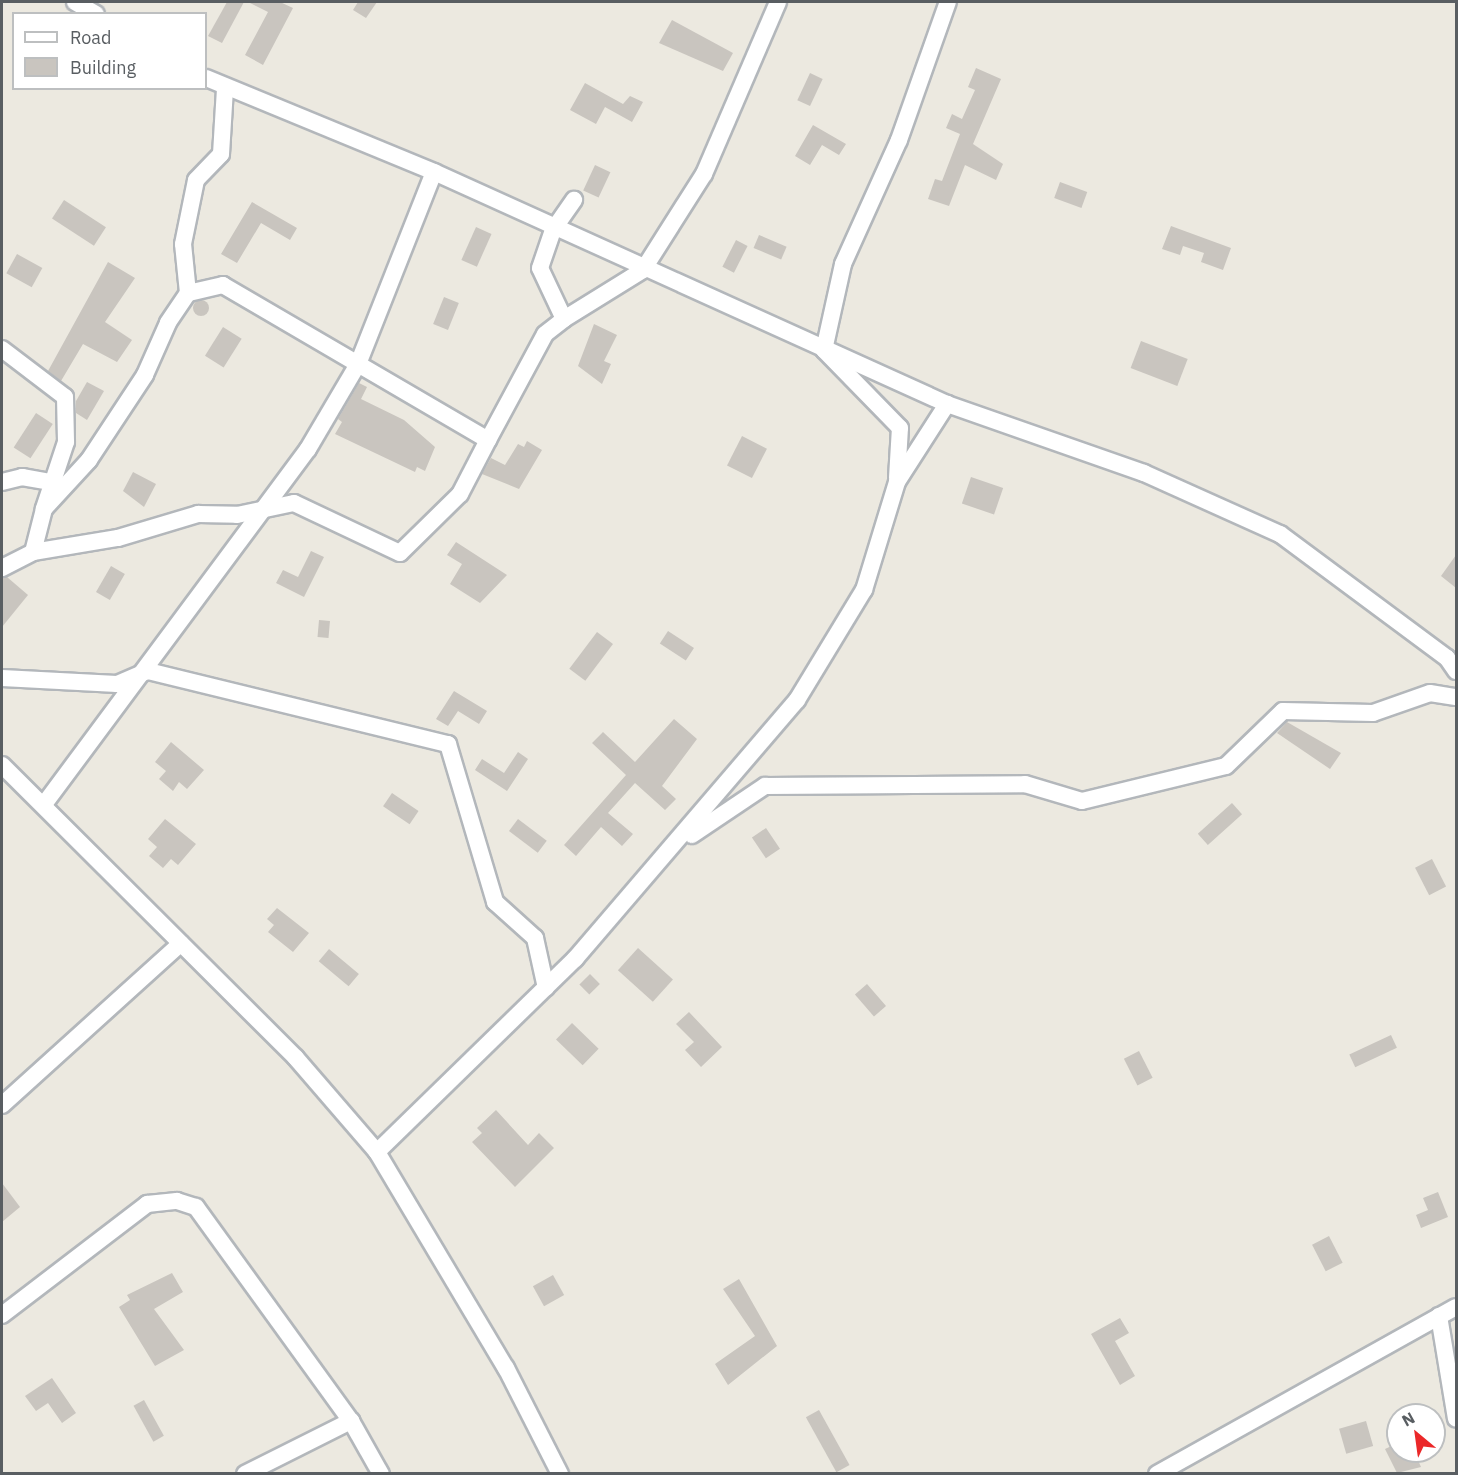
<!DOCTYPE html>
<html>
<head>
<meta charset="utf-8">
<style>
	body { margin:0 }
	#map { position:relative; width:1458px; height:1475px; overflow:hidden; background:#ece9e0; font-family:"IBM Plex Sans",sans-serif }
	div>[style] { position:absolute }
	.building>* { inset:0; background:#c9c5bf; transform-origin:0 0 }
	.round { border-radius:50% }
	.roads { filter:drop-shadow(2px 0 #b3b7bb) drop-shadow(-2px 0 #b3b7bb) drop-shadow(0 2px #b3b7bb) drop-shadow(0 -2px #b3b7bb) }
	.street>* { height:16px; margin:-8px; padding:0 8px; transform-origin:8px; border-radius:8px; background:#fff }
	span { translate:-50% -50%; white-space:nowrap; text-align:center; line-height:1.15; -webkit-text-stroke:4.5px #fff; paint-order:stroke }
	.frame { position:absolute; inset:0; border:3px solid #595e62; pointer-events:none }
	.legend { position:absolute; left:12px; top:12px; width:195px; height:78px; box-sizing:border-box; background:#fff; border:2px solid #bdbfc0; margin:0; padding:8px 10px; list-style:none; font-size:18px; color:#595e62 }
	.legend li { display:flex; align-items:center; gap:12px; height:30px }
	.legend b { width:30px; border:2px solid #bdbfc0 }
	.north { position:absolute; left:1386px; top:1403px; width:60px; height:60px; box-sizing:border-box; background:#fff; border:2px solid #bdbfc0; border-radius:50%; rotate:331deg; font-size:16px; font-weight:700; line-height:24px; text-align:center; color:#595e62 }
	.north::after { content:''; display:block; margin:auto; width:21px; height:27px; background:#eb2829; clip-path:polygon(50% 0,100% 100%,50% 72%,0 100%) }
</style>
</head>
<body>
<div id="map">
	<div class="building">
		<i style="clip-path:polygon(227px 2px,244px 2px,222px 43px,208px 36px)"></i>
		<i style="clip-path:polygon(248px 2px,280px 2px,293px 8px,263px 65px,245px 55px,268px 12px)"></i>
		<i style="clip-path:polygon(358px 2px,377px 2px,366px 18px,353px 10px)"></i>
		<i style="clip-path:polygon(672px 20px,733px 53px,723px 71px,659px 43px)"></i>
		<i style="clip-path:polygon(976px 68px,1001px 79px,973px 144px,1003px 164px,996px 180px,965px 165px,949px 206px,928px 199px,935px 179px,942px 181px,960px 134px,946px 128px,952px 114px,962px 119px,975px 90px,968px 87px)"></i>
		<i style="left:810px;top:73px;width:14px;height:30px;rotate:25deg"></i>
		<i style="clip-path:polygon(585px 83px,623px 104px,630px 96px,643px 102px,632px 122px,605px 107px,596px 124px,570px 110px)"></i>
		<i style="clip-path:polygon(813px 125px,846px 144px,839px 155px,822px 145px,810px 165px,795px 156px)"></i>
		<i style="left:595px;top:165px;width:17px;height:28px;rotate:25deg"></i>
		<i style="left:1060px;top:182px;width:29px;height:17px;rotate:20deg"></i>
		<i style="left:64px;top:200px;width:50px;height:22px;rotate:33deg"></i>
		<i style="clip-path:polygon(252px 202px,297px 228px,290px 240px,261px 223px,237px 263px,221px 254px)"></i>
		<i style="clip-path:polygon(1171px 226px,1231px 248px,1223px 270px,1201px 262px,1204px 253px,1183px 246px,1180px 255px,1162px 249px)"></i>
		<i style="left:476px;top:227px;width:17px;height:36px;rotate:24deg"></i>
		<i style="left:759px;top:235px;width:30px;height:14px;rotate:23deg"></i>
		<i style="left:736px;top:240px;width:13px;height:30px;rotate:27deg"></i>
		<i style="left:17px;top:254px;width:29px;height:22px;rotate:29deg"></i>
		<i style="clip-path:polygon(108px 262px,135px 278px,105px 322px,132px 340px,117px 362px,83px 344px,61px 381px,48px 371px)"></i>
		<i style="left:444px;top:297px;width:16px;height:29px;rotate:22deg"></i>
		<i class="round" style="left:193px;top:300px;width:16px;height:16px"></i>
		<i style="clip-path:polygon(594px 324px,617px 335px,604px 361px,611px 364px,602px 384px,578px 366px)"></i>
		<i style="left:223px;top:327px;width:22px;height:34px;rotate:32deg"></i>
		<i style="left:1141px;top:341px;width:50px;height:29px;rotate:21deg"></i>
		<i style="clip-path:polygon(87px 382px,104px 391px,87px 420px,76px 413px,76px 401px)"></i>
		<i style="clip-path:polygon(359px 383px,367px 387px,361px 399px,404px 420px,435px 447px,425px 471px,417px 467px,415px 472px,335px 434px,342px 422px,338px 419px)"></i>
		<i style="left:36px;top:413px;width:20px;height:41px;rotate:33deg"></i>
		<i style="left:742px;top:436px;width:28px;height:33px;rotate:27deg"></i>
		<i style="clip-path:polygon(527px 441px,542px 450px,519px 489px,482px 474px,491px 458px,505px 465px,518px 444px,524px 447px)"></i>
		<i style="clip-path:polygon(133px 472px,156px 484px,144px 507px,123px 491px)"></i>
		<i style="left:971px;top:477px;width:34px;height:28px;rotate:19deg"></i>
		<i style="clip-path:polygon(456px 542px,507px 575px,480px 603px,450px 584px,462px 564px,447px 555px)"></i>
		<i style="clip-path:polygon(311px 551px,324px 557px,304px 597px,276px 583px,283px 570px,298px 577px)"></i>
		<i style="clip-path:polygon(1456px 555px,1456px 588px,1441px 576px)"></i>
		<i style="left:111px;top:566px;width:16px;height:30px;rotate:30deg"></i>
		<i style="clip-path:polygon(7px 577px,28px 595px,2px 627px,2px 578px)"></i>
		<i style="left:319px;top:620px;width:11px;height:17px;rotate:5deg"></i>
		<i style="left:668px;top:631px;width:31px;height:15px;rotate:33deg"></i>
		<i style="left:597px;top:632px;width:20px;height:46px;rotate:37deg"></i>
		<i style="clip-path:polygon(454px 691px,487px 711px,479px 724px,458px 711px,448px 726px,436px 719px)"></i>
		<i style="clip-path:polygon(674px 719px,697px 739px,662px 786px,676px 799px,665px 810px,635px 783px,608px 813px,633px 834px,622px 846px,601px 827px,576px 856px,564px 845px,626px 775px,592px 743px,603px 732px,635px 762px)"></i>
		<i style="clip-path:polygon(1287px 722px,1341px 753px,1330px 769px,1277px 733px)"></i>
		<i style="clip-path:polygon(171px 742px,204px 770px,187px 789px,179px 782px,173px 791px,159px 779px,166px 771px,155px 762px)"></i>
		<i style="clip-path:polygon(518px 752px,528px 759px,507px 791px,475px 770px,482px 759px,504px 773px)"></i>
		<i style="left:392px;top:793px;width:32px;height:16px;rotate:34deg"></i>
		<i style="left:1232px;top:803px;width:15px;height:46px;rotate:48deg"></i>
		<i style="clip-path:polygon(165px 819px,196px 844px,178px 865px,171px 859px,163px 868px,149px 856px,157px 847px,148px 839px)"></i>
		<i style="left:518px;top:819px;width:36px;height:15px;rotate:37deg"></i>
		<i style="left:766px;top:828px;width:25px;height:17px;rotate:56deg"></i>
		<i style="left:1432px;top:859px;width:31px;height:19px;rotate:63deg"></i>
		<i style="clip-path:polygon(277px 908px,309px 933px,293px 952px,268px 932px,274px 925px,267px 919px)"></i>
		<i style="left:638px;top:948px;width:47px;height:30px;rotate:42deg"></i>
		<i style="left:329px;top:949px;width:39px;height:16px;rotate:40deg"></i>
		<i style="left:590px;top:974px;width:14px;height:15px;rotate:45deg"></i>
		<i style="left:867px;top:984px;width:29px;height:16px;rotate:49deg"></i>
		<i style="clip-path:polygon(689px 1012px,722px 1047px,701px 1067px,685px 1050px,694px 1042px,676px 1024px)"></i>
		<i style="left:572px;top:1023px;width:37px;height:23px;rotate:44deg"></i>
		<i style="left:1391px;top:1035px;width:14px;height:46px;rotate:65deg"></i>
		<i style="left:1139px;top:1051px;width:30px;height:17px;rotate:63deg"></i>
		<i style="clip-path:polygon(496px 1110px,528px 1145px,539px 1133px,554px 1148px,515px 1187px,472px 1142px,482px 1133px,477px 1128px)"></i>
		<i style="clip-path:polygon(2px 1183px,20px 1207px,2px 1222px)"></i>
		<i style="clip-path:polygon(1438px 1192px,1448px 1217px,1421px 1228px,1416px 1215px,1428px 1210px,1423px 1198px)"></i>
		<i style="left:1329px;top:1236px;width:30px;height:19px;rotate:63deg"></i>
		<i style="clip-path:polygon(172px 1273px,183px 1292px,154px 1309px,184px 1350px,155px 1366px,119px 1307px,130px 1300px,127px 1295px)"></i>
		<i style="left:553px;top:1275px;width:23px;height:23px;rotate:61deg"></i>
		<i style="clip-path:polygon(739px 1279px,777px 1346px,728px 1385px,715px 1364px,755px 1336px,723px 1289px)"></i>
		<i style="clip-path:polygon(1120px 1318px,1129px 1333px,1115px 1341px,1135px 1376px,1120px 1385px,1091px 1334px)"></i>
		<i style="clip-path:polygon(52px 1378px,76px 1413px,62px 1423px,48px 1403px,36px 1411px,25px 1396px)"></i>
		<i style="left:144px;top:1400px;width:41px;height:12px;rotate:61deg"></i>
		<i style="left:819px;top:1410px;width:63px;height:15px;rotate:61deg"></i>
		<i style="left:1366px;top:1421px;width:26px;height:28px;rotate:74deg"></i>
		<i style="clip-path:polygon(1398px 1443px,1398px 1451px,1414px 1451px,1421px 1467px,1397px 1473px,1385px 1449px)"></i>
	</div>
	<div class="roads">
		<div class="street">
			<i style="left:75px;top:2px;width:24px;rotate:30deg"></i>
			<i style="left:206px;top:78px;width:247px;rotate:22.4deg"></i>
			<i style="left:434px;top:172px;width:563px;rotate:24.33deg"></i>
			<i style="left:947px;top:404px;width:209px;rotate:19.3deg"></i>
			<i style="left:1144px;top:473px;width:149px;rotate:24.2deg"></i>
			<i style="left:1280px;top:534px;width:208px;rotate:36.6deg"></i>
			<i style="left:1447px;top:658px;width:16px;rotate:55deg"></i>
			<i style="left:188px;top:293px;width:49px;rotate:-95.8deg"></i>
			<i style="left:183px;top:244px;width:65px;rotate:-78.5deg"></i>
			<i style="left:196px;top:180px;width:36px;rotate:-46deg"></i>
			<i style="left:221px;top:154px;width:65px;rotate:-86.5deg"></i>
			<i style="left:564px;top:319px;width:93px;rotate:-31.8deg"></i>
			<i style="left:643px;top:270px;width:114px;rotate:-57.6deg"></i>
			<i style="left:704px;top:174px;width:187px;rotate:-66.7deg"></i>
			<i style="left:2px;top:349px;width:79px;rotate:37.3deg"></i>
			<i style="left:65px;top:397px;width:45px;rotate:88.7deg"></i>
			<i style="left:66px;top:442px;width:70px;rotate:108.4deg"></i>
			<i style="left:488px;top:440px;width:120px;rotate:-61.7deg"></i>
			<i style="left:545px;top:334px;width:24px;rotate:-38deg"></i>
			<i style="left:564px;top:319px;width:56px;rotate:-115.2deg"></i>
			<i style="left:540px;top:268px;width:40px;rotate:-71.1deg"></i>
			<i style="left:553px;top:230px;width:37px;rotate:-55deg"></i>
			<i style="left:897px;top:478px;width:50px;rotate:-86.6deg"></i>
			<i style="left:900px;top:428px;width:109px;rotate:-134.3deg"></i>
			<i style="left:824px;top:350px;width:88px;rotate:-77.5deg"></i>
			<i style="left:843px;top:264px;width:136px;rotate:-65.7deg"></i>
			<i style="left:899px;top:140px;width:146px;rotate:-70.5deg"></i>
			<i style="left:2px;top:482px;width:21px;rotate:-14deg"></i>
			<i style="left:22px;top:477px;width:28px;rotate:10deg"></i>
			<i style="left:2px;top:568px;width:35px;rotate:-27deg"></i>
			<i style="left:33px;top:552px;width:86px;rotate:-9.4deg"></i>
			<i style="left:118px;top:538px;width:84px;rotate:-16.7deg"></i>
			<i style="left:198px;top:514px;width:39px;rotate:1deg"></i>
			<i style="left:237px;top:515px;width:58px;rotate:-11.9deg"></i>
			<i style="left:294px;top:503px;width:117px;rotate:25.3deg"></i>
			<i style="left:400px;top:553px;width:84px;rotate:-44.5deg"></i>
			<i style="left:460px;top:494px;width:61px;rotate:-62.6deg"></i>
			<i style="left:488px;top:440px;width:307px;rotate:-149.7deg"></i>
			<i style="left:223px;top:285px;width:36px;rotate:167deg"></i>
			<i style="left:188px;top:293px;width:36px;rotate:124deg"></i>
			<i style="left:168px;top:323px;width:57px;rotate:113.9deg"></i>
			<i style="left:145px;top:375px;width:102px;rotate:123.4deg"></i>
			<i style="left:89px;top:460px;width:67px;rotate:132.6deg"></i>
			<i style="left:44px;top:509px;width:44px;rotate:104.3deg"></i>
			<i style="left:2px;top:678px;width:115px;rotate:3deg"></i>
			<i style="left:117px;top:684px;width:34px;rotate:-23deg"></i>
			<i style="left:148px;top:671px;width:309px;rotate:13.7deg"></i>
			<i style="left:448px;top:744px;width:165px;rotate:73.4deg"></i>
			<i style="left:495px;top:902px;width:54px;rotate:42deg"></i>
			<i style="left:535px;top:938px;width:51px;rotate:77.6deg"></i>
			<i style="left:2px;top:765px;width:415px;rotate:44.9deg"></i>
			<i style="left:296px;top:1058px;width:124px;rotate:49.2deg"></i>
			<i style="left:377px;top:1152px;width:252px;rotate:59.2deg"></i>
			<i style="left:506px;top:1368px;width:119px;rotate:63deg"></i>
			<i style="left:45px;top:803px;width:441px;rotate:-53.4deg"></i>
			<i style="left:308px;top:449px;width:99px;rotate:-59.5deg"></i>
			<i style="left:358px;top:364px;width:206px;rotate:-68.4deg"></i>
			<i style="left:692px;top:835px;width:88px;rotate:-33.9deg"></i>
			<i style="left:765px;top:786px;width:260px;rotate:-0.4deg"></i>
			<i style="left:1025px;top:784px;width:59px;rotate:16.6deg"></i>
			<i style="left:1082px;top:801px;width:148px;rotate:-13.7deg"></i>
			<i style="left:1226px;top:766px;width:79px;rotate:-44deg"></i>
			<i style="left:1283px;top:711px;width:90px;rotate:1.3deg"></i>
			<i style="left:1373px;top:713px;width:60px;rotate:-19.3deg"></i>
			<i style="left:1430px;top:693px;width:26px;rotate:9deg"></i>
			<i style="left:2px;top:1105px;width:241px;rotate:-42.1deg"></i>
			<i style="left:377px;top:1152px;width:277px;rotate:-44.3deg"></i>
			<i style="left:575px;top:959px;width:341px;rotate:-49.4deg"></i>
			<i style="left:797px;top:700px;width:129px;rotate:-58.7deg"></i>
			<i style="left:864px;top:590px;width:113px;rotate:-73deg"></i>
			<i style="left:897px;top:482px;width:93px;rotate:-57.3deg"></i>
			<i style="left:2px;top:1315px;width:183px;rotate:-37.4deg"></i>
			<i style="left:147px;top:1204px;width:30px;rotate:-6deg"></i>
			<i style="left:177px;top:1201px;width:20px;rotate:18deg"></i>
			<i style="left:196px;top:1207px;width:264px;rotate:54.1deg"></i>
			<i style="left:351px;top:1421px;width:61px;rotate:60.5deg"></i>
			<i style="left:1439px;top:1316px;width:104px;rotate:80.6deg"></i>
			<i style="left:245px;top:1474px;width:119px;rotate:-26.6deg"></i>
			<i style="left:1157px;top:1474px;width:342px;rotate:-29.2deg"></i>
		</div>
	</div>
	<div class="frame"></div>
	<ul class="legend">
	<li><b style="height:8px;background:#fff"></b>Road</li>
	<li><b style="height:16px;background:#c9c5bf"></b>Building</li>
	</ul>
	<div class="north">N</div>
</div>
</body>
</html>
